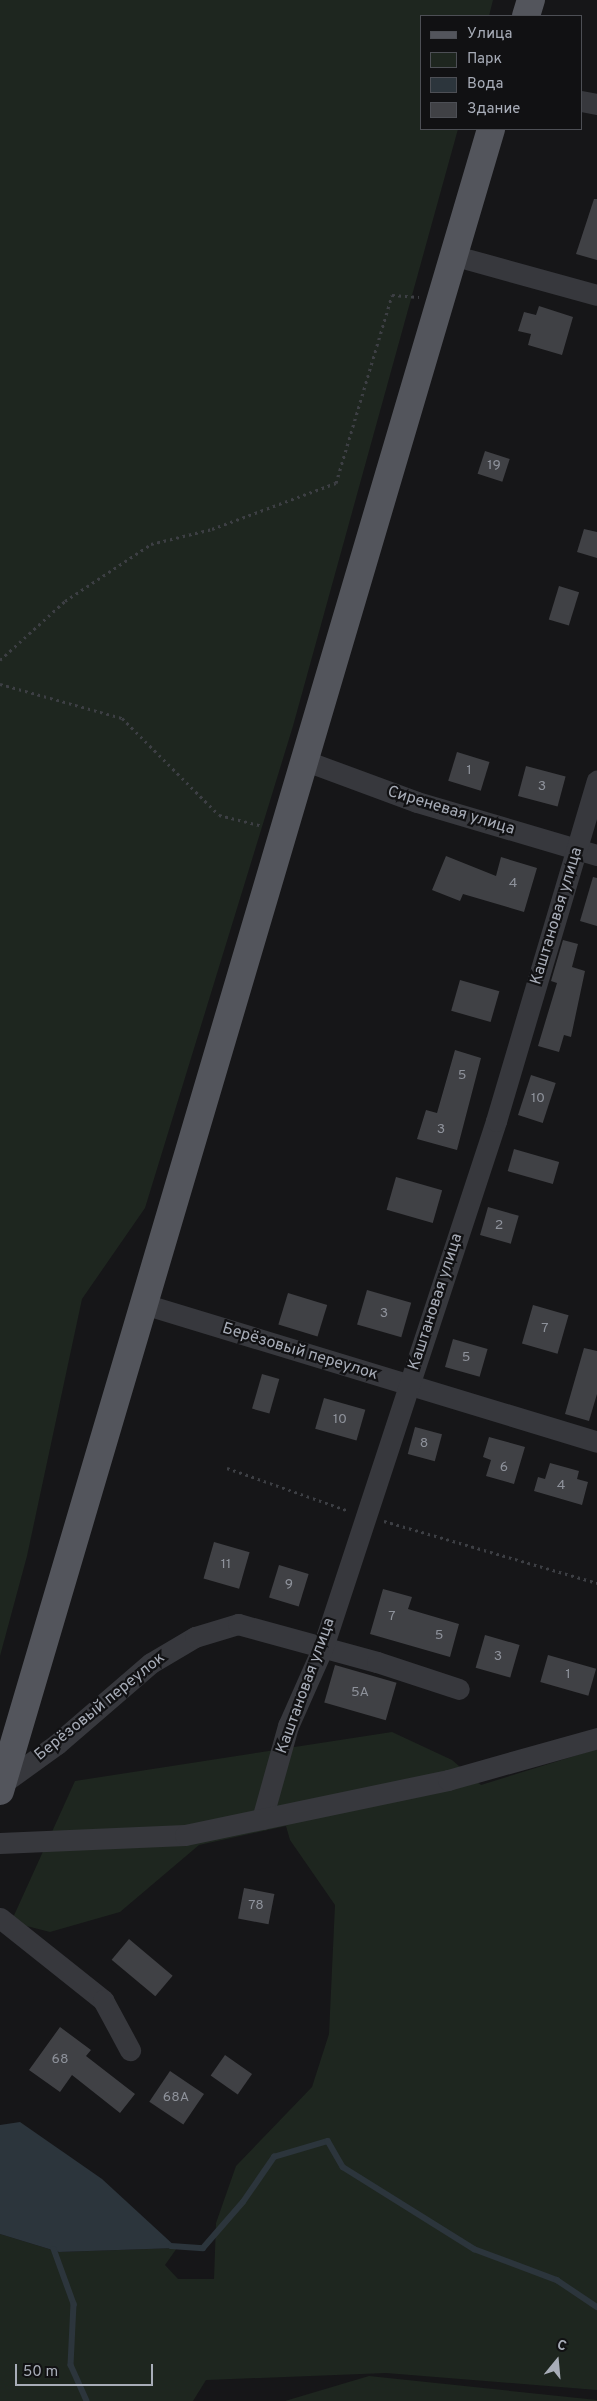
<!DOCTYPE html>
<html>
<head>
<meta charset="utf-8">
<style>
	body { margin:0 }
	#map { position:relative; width:597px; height:2401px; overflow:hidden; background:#161618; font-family:Overpass,sans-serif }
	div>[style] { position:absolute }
	.green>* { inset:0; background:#1e261f }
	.water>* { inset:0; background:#2c353c }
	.stream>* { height:5.5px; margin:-2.75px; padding:0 2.75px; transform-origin:2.75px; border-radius:2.75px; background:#2c353c }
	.building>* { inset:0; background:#404145; transform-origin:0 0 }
	.path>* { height:3px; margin-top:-1.5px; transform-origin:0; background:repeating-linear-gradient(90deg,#3d3f44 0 2.5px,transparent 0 6.5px) }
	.minor>* { height:21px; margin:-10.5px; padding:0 10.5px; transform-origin:10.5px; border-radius:10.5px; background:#37383d }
	.major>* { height:28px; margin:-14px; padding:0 14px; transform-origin:14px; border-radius:14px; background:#53555c }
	span { translate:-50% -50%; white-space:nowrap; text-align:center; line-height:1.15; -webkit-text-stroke:4.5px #111113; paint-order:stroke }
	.number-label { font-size:14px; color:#8e929b }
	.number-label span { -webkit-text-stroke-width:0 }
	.street-label { font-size:16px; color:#a8adb8 }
	.legend { position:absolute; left:420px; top:15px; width:162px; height:115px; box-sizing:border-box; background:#111113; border:1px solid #4d4f55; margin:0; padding:6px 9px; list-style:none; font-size:15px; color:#a8adb8 }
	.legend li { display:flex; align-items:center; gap:10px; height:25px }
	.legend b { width:25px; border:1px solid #4d4f55 }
	.north { position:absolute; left:532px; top:2336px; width:50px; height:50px; -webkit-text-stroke:4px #111113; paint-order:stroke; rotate:17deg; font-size:14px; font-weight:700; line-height:20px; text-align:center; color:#a8adb8 }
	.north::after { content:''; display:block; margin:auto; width:18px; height:22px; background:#a8adb8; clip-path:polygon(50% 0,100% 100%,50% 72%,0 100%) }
	.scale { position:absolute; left:15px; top:2364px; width:138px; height:22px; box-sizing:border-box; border:2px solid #a8adb8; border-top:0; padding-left:6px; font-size:15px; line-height:18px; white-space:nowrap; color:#a8adb8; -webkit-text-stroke:4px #111113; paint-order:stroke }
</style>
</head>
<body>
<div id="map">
	<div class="green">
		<i style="clip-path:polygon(0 0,493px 0,489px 16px,421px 16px,421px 129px,458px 129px,293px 726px,145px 1208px,82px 1299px,27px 1556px,0 1656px)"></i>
		<i style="clip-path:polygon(392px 1732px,452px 1760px,481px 1785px,597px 1749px,597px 2390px,386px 2373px,206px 2380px,193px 2401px,0 2401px,0 2234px,59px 2252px,177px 2248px,165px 2265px,178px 2279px,214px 2279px,216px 2223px,236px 2166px,312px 2087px,329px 2034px,335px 1905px,290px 1840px,286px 1826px,199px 1845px,120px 1912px,50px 1932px,11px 1922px,75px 1781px)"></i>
		<i style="clip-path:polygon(369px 2376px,597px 2400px,597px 2401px,285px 2401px)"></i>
	</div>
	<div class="water">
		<i style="clip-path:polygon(20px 2122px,102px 2179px,177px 2248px,59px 2252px,0 2234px,0 2125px)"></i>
	</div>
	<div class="stream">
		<i style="left:171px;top:2246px;width:32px;rotate:4deg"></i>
		<i style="left:203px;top:2248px;width:61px;rotate:-49deg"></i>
		<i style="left:243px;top:2202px;width:55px;rotate:-55.4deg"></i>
		<i style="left:274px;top:2157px;width:56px;rotate:-16.5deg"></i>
		<i style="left:328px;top:2141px;width:30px;rotate:60deg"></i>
		<i style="left:343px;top:2167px;width:155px;rotate:32deg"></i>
		<i style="left:474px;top:2249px;width:89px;rotate:20.5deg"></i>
		<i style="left:557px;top:2280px;width:48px;rotate:34deg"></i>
		<i style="left:54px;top:2249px;width:59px;rotate:70deg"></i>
		<i style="left:74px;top:2304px;width:61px;rotate:92.8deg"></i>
		<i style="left:71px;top:2365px;width:39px;rotate:66deg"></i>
	</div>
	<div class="building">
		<i style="clip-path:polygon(594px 199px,597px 199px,597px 260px,576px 254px)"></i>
		<i style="clip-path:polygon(539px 306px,573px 317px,562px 355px,528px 345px,531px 334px,518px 331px,524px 312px,536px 315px)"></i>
		<i style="left:485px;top:451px;width:26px;height:24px;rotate:18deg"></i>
		<i style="clip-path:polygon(584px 529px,597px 532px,597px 558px,577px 552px)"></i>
		<i style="left:559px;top:586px;width:21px;height:35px;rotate:17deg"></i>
		<i style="left:457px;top:752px;width:34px;height:30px;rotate:17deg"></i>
		<i style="left:526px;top:766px;width:41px;height:31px;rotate:15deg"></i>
		<i style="clip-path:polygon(446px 856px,496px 876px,501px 857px,537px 868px,524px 912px,463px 894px,460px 901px,432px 890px)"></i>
		<i style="clip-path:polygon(593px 877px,597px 878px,597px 926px,580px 921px)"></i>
		<i style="clip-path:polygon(563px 940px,578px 944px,572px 967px,585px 971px,571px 1037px,564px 1035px,559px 1052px,538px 1046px,557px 983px,551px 981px)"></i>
		<i style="left:460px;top:980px;width:41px;height:32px;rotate:16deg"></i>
		<i style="clip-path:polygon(455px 1050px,481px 1058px,457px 1150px,417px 1139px,426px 1110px,437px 1113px)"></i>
		<i style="left:531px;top:1075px;width:26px;height:42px;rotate:18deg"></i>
		<i style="left:514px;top:1149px;width:47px;height:23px;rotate:16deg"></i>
		<i style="left:396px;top:1177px;width:48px;height:34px;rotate:16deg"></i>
		<i style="left:488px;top:1207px;width:32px;height:29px;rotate:16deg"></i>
		<i style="left:367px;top:1290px;width:46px;height:36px;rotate:16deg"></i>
		<i style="left:288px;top:1293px;width:41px;height:33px;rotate:17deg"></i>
		<i style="left:533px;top:1305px;width:37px;height:40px;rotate:16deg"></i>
		<i style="left:453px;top:1339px;width:36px;height:29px;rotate:16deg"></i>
		<i style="clip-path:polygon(584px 1348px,597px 1351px,597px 1394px,589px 1421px,565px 1414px)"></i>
		<i style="left:262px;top:1374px;width:18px;height:36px;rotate:16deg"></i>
		<i style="left:324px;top:1398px;width:43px;height:32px;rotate:16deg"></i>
		<i style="left:415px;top:1427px;width:28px;height:28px;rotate:15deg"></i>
		<i style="clip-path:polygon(489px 1437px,525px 1447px,514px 1484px,486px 1476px,491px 1460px,483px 1457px)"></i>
		<i style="clip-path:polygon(550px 1463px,579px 1471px,577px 1479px,588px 1482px,582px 1505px,534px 1491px,538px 1477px,545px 1479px)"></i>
		<i style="left:214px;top:1542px;width:37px;height:38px;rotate:16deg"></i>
		<i style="left:279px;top:1565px;width:31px;height:34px;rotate:17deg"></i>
		<i style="clip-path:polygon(383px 1589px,412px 1597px,408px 1609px,459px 1624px,450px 1657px,370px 1634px)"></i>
		<i style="left:485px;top:1635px;width:36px;height:34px;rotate:16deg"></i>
		<i style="left:548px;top:1655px;width:50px;height:28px;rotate:16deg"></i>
		<i style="left:335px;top:1665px;width:64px;height:39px;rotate:16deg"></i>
		<i style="left:244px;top:1888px;width:31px;height:31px;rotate:11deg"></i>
		<i style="left:129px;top:1939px;width:57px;height:27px;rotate:40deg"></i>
		<i style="clip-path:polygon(60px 2027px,91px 2050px,86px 2056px,135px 2094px,120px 2113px,72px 2075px,60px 2092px,29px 2070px)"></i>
		<i style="left:225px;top:2055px;width:33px;height:25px;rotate:35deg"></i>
		<i style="left:170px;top:2071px;width:41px;height:37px;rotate:34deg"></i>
	</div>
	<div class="path">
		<i style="left:0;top:660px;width:88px;rotate:-42.2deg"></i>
		<i style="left:65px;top:601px;width:103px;rotate:-33.5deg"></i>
		<i style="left:151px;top:544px;width:63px;rotate:-13.8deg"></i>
		<i style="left:212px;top:529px;width:132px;rotate:-20.4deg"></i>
		<i style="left:336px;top:483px;width:196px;rotate:-73.4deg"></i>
		<i style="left:392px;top:295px;width:27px;rotate:4deg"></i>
		<i style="left:0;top:684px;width:127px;rotate:15.6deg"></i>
		<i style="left:122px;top:718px;width:137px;rotate:45deg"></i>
		<i style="left:219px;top:815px;width:45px;rotate:14deg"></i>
		<i style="left:227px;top:1468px;width:129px;rotate:19.4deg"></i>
		<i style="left:384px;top:1521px;width:222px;rotate:16.2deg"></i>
	</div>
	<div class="minor">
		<i style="left:581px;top:101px;width:16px;rotate:11deg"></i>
		<i style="left:452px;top:255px;width:150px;rotate:15.4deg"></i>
		<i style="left:306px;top:761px;width:118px;rotate:20.3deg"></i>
		<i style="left:417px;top:802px;width:188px;rotate:16.4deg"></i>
		<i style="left:147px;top:1305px;width:470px;rotate:16.9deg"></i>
		<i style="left:3px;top:1783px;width:67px;rotate:-35.8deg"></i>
		<i style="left:57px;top:1744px;width:124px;rotate:-40.8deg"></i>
		<i style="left:151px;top:1663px;width:51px;rotate:-30.6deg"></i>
		<i style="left:195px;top:1637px;width:45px;rotate:-16.8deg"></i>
		<i style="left:238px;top:1624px;width:144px;rotate:15.3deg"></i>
		<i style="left:377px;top:1662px;width:86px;rotate:18.2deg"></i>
		<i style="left:262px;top:1819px;width:97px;rotate:-74.4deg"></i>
		<i style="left:288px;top:1726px;width:86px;rotate:-66.1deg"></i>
		<i style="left:323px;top:1647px;width:554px;rotate:-71.79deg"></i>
		<i style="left:496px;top:1121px;width:355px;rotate:-73.5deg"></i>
		<i style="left:0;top:1843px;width:185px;rotate:-2.5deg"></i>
		<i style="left:185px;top:1835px;width:269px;rotate:-11.8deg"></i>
		<i style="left:448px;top:1780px;width:155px;rotate:-15.7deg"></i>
		<i style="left:0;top:1918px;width:132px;rotate:38.5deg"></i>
		<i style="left:103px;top:2000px;width:57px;rotate:61.6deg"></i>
	</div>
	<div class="major">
		<i style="left:526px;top:16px;width:17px;rotate:-73deg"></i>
		<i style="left:0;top:1791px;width:1733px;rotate:-73.54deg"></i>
	</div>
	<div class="number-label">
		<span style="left:494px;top:466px">19</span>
		<span style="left:469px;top:771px">1</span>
		<span style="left:542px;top:787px">3</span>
		<span style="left:513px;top:884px">4</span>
		<span style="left:462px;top:1076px">5</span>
		<span style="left:538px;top:1099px">10</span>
		<span style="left:441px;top:1130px">3</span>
		<span style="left:499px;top:1226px">2</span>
		<span style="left:384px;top:1314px">3</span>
		<span style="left:545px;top:1329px">7</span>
		<span style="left:466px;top:1358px">5</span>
		<span style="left:340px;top:1420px">10</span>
		<span style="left:424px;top:1444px">8</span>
		<span style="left:504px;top:1468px">6</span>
		<span style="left:561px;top:1486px">4</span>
		<span style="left:226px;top:1565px">11</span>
		<span style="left:289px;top:1585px">9</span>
		<span style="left:392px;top:1617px">7</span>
		<span style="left:439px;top:1636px">5</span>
		<span style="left:498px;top:1657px">3</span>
		<span style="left:568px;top:1675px">1</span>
		<span style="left:360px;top:1693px">5А</span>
		<span style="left:256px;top:1906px">78</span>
		<span style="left:60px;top:2060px">68</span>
		<span style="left:176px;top:2098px">68А</span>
	</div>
	<div class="street-label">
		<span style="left:451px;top:811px;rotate:17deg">Сиреневая улица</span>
		<span style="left:557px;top:916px;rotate:-73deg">Каштановая улица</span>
		<span style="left:436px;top:1302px;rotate:-72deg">Каштановая улица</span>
		<span style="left:300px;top:1352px;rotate:17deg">Берёзовый переулок</span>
		<span style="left:306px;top:1686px;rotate:-70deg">Каштановая улица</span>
		<span style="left:100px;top:1707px;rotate:-39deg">Берёзовый переулок</span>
	</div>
	<ul class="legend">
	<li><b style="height:6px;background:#53555c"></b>Улица</li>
	<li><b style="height:14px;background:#1e261f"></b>Парк</li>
	<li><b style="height:14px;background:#2c353c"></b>Вода</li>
	<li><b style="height:14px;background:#404145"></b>Здание</li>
	</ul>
	<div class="north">С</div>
	<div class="scale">50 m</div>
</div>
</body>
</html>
